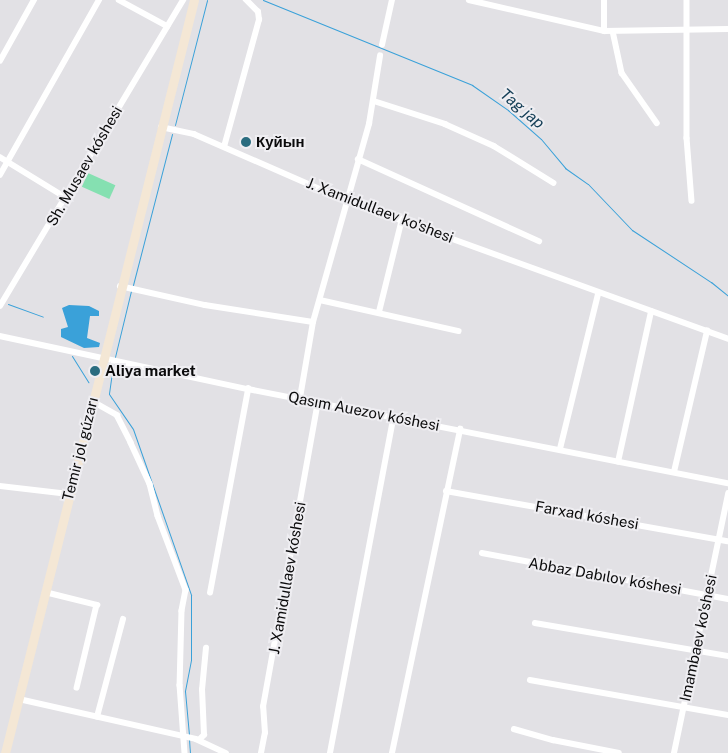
<!DOCTYPE html>
<html>
<head>
<meta charset="utf-8">
<style>
	body { margin:0 }
	#map { position:relative; width:728px; height:753px; overflow:hidden; background:#e2e1e5; font-family:"Public Sans",sans-serif }
	div>[style] { position:absolute }
	.green>* { inset:0; background:#85e0b1; transform-origin:0 0 }
	.water>* { inset:0; background:#3aa1d9 }
	.stream>* { height:1px; margin:-0.5px; padding:0 0.5px; transform-origin:0.5px; border-radius:0.5px; background:#3aa1d9 }
	.street>* { height:5.5px; margin:-2.75px; padding:0 2.75px; transform-origin:2.75px; border-radius:2.75px; background:#fff }
	.secondary>* { height:9px; margin:-4.5px; padding:0 4.5px; transform-origin:4.5px; border-radius:4.5px; background:#f4e7d5 }
	.dots>* { width:14px; height:14px; translate:-50% -50%; box-sizing:border-box; border:2px solid #efeef2; border-radius:50% }
	span { translate:-50% -50%; white-space:nowrap; text-align:center; line-height:1.15; -webkit-text-stroke:4px #efeef2; paint-order:stroke }
	.poi-label { font-size:15px; color:#0b0b0c; font-weight:700 }
	.left { translate:0 -50%; text-align:left }
	.street-label { font-size:15px; color:#0b0b0c }
	.water-label { font-size:16px; color:#153f57; font-style:italic }
</style>
</head>
<body>
<div id="map">
	<div class="green">
		<i style="left:88px;top:173px;width:30px;height:15px;rotate:24deg"></i>
	</div>
	<div class="water">
		<i style="clip-path:polygon(69px 305px,89px 306px,99px 311px,99px 316px,90px 316px,87px 338px,100px 343px,99px 347px,84px 348px,61px 337px,61px 329px,68px 327px,62px 308px)"></i>
	</div>
	<div class="stream">
		<i style="left:263px;top:0;width:226px;rotate:22.1deg"></i>
		<i style="left:472px;top:85px;width:44px;rotate:34.8deg"></i>
		<i style="left:508px;top:110px;width:44px;rotate:41.3deg"></i>
		<i style="left:541px;top:139px;width:38px;rotate:50deg"></i>
		<i style="left:565px;top:168px;width:28px;rotate:35deg"></i>
		<i style="left:588px;top:184px;width:64px;rotate:46.3deg"></i>
		<i style="left:632px;top:230px;width:95px;rotate:33.4deg"></i>
		<i style="left:711px;top:282px;width:22px;rotate:39deg"></i>
		<i style="left:175px;top:125px;width:129px;rotate:-75.6deg"></i>
		<i style="left:133px;top:285px;width:156px;rotate:-75.5deg"></i>
		<i style="left:8px;top:304px;width:37px;rotate:20deg"></i>
		<i style="left:72px;top:356px;width:31px;rotate:58deg"></i>
		<i style="left:115px;top:357px;width:68px;rotate:-76.4deg"></i>
		<i style="left:113px;top:365px;width:29px;rotate:98deg"></i>
		<i style="left:109px;top:394px;width:42px;rotate:55.6deg"></i>
		<i style="left:133px;top:429px;width:176px;rotate:70.7deg"></i>
		<i style="left:191px;top:595px;width:65px;rotate:90deg"></i>
		<i style="left:191px;top:660px;width:32px;rotate:101deg"></i>
		<i style="left:185px;top:691px;width:44px;rotate:84.8deg"></i>
		<i style="left:189px;top:739px;width:14px;rotate:86deg"></i>
	</div>
	<div class="street">
		<i style="left:119px;top:0;width:55px;rotate:28.4deg"></i>
		<i style="left:469px;top:0;width:139px;rotate:12.9deg"></i>
		<i style="left:604px;top:31px;width:124px;rotate:-0.9deg"></i>
		<i style="left:687px;top:0;width:138px;rotate:90deg"></i>
		<i style="left:687px;top:138px;width:63px;rotate:85.5deg"></i>
		<i style="left:604px;top:31px;width:31px;rotate:-90deg"></i>
		<i style="left:613px;top:31px;width:43px;rotate:77.9deg"></i>
		<i style="left:622px;top:73px;width:61px;rotate:55deg"></i>
		<i style="left:382px;top:45px;width:46px;rotate:-77.5deg"></i>
		<i style="left:0;top:61px;width:70px;rotate:-60.9deg"></i>
		<i style="left:374px;top:101px;width:75px;rotate:17.9deg"></i>
		<i style="left:445px;top:124px;width:54px;rotate:24.2deg"></i>
		<i style="left:494px;top:146px;width:70px;rotate:31.7deg"></i>
		<i style="left:161px;top:127px;width:34px;rotate:12deg"></i>
		<i style="left:194px;top:134px;width:165px;rotate:23.6deg"></i>
		<i style="left:345px;top:200px;width:407px;rotate:19.9deg"></i>
		<i style="left:224px;top:147px;width:132px;rotate:-74.6deg"></i>
		<i style="left:259px;top:20px;width:8px;rotate:-97deg"></i>
		<i style="left:258px;top:12px;width:17px;rotate:-135deg"></i>
		<i style="left:0;top:157px;width:76px;rotate:31.6deg"></i>
		<i style="left:358px;top:159px;width:199px;rotate:24.4deg"></i>
		<i style="left:0;top:175px;width:201px;rotate:-60.5deg"></i>
		<i style="left:120px;top:286px;width:87px;rotate:12.6deg"></i>
		<i style="left:205px;top:305px;width:109px;rotate:8.9deg"></i>
		<i style="left:320px;top:300px;width:142px;rotate:12.6deg"></i>
		<i style="left:0;top:306px;width:357px;rotate:-59.1deg"></i>
		<i style="left:379px;top:312px;width:96px;rotate:-76.1deg"></i>
		<i style="left:0;top:336px;width:254px;rotate:12.1deg"></i>
		<i style="left:248px;top:389px;width:489px;rotate:11.1deg"></i>
		<i style="left:300px;top:398px;width:77px;rotate:-80.3deg"></i>
		<i style="left:313px;top:322px;width:206px;rotate:-74.2deg"></i>
		<i style="left:369px;top:124px;width:69px;rotate:-80.8deg"></i>
		<i style="left:92px;top:401px;width:29px;rotate:29deg"></i>
		<i style="left:117px;top:415px;width:31px;rotate:63deg"></i>
		<i style="left:131px;top:443px;width:45px;rotate:65.1deg"></i>
		<i style="left:150px;top:484px;width:33px;rotate:76deg"></i>
		<i style="left:158px;top:516px;width:79px;rotate:69.3deg"></i>
		<i style="left:186px;top:590px;width:21px;rotate:101deg"></i>
		<i style="left:182px;top:611px;width:74px;rotate:91.5deg"></i>
		<i style="left:180px;top:685px;width:68px;rotate:85.8deg"></i>
		<i style="left:560px;top:449px;width:160px;rotate:-76.2deg"></i>
		<i style="left:618px;top:462px;width:154px;rotate:-77.6deg"></i>
		<i style="left:674px;top:472px;width:145px;rotate:-76.8deg"></i>
		<i style="left:0;top:486px;width:69px;rotate:6.6deg"></i>
		<i style="left:446px;top:491px;width:286px;rotate:10.1deg"></i>
		<i style="left:482px;top:553px;width:250px;rotate:10.6deg"></i>
		<i style="left:45px;top:592px;width:54px;rotate:14deg"></i>
		<i style="left:97px;top:605px;width:85px;rotate:103.5deg"></i>
		<i style="left:210px;top:593px;width:208px;rotate:-79.4deg"></i>
		<i style="left:535px;top:623px;width:196px;rotate:9.7deg"></i>
		<i style="left:530px;top:680px;width:201px;rotate:10deg"></i>
		<i style="left:19px;top:699px;width:181px;rotate:12.7deg"></i>
		<i style="left:196px;top:739px;width:33px;rotate:25deg"></i>
		<i style="left:97px;top:717px;width:101px;rotate:-75.1deg"></i>
		<i style="left:514px;top:729px;width:41px;rotate:15.8deg"></i>
		<i style="left:553px;top:740px;width:67px;rotate:11.1deg"></i>
		<i style="left:199px;top:740px;width:7px;rotate:-45deg"></i>
		<i style="left:204px;top:735px;width:45px;rotate:-92.5deg"></i>
		<i style="left:202px;top:690px;width:42px;rotate:-84.6deg"></i>
		<i style="left:261px;top:753px;width:20px;rotate:-79deg"></i>
		<i style="left:265px;top:733px;width:26px;rotate:-94deg"></i>
		<i style="left:263px;top:707px;width:310px;rotate:-79.8deg"></i>
		<i style="left:330px;top:753px;width:341px;rotate:-79.3deg"></i>
		<i style="left:392px;top:753px;width:331px;rotate:-78.1deg"></i>
		<i style="left:674px;top:753px;width:265px;rotate:-78.2deg"></i>
	</div>
	<div class="secondary">
		<i style="left:5px;top:753px;width:776px;rotate:-75.91deg"></i>
	</div>
	<div class="dots">
		<i style="left:246px;top:142px;background:#2a6c7f"></i>
		<i style="left:95px;top:371px;background:#2a6c7f"></i>
	</div>
	<div class="poi-label">
		<span class="left" style="left:256px;top:142px">Куйын</span>
		<span class="left" style="left:105px;top:371px">Aliya market</span>
	</div>
	<div class="street-label">
		<span style="left:84px;top:166px;rotate:-60deg">Sh. Musaev kóshesi</span>
		<span style="left:380px;top:210px;rotate:21deg">J. Xamidullaev ko'shesi</span>
		<span style="left:364px;top:411px;rotate:11deg">Qasım Auezov kóshesi</span>
		<span style="left:80px;top:449px;rotate:-76deg">Temir jol gúzarı</span>
		<span style="left:587px;top:515px;rotate:10deg">Farxad kóshesi</span>
		<span style="left:605px;top:576px;rotate:10deg">Abbaz Dabılov kóshesi</span>
		<span style="left:287px;top:578px;rotate:-80deg">J. Xamidullaev kóshesi</span>
		<span style="left:698px;top:638px;rotate:-78deg">Imambaev ko'shesi</span>
	</div>
	<div class="water-label">
		<span style="left:522px;top:109px;rotate:40deg">Tag jap</span>
	</div>
</div>
</body>
</html>
